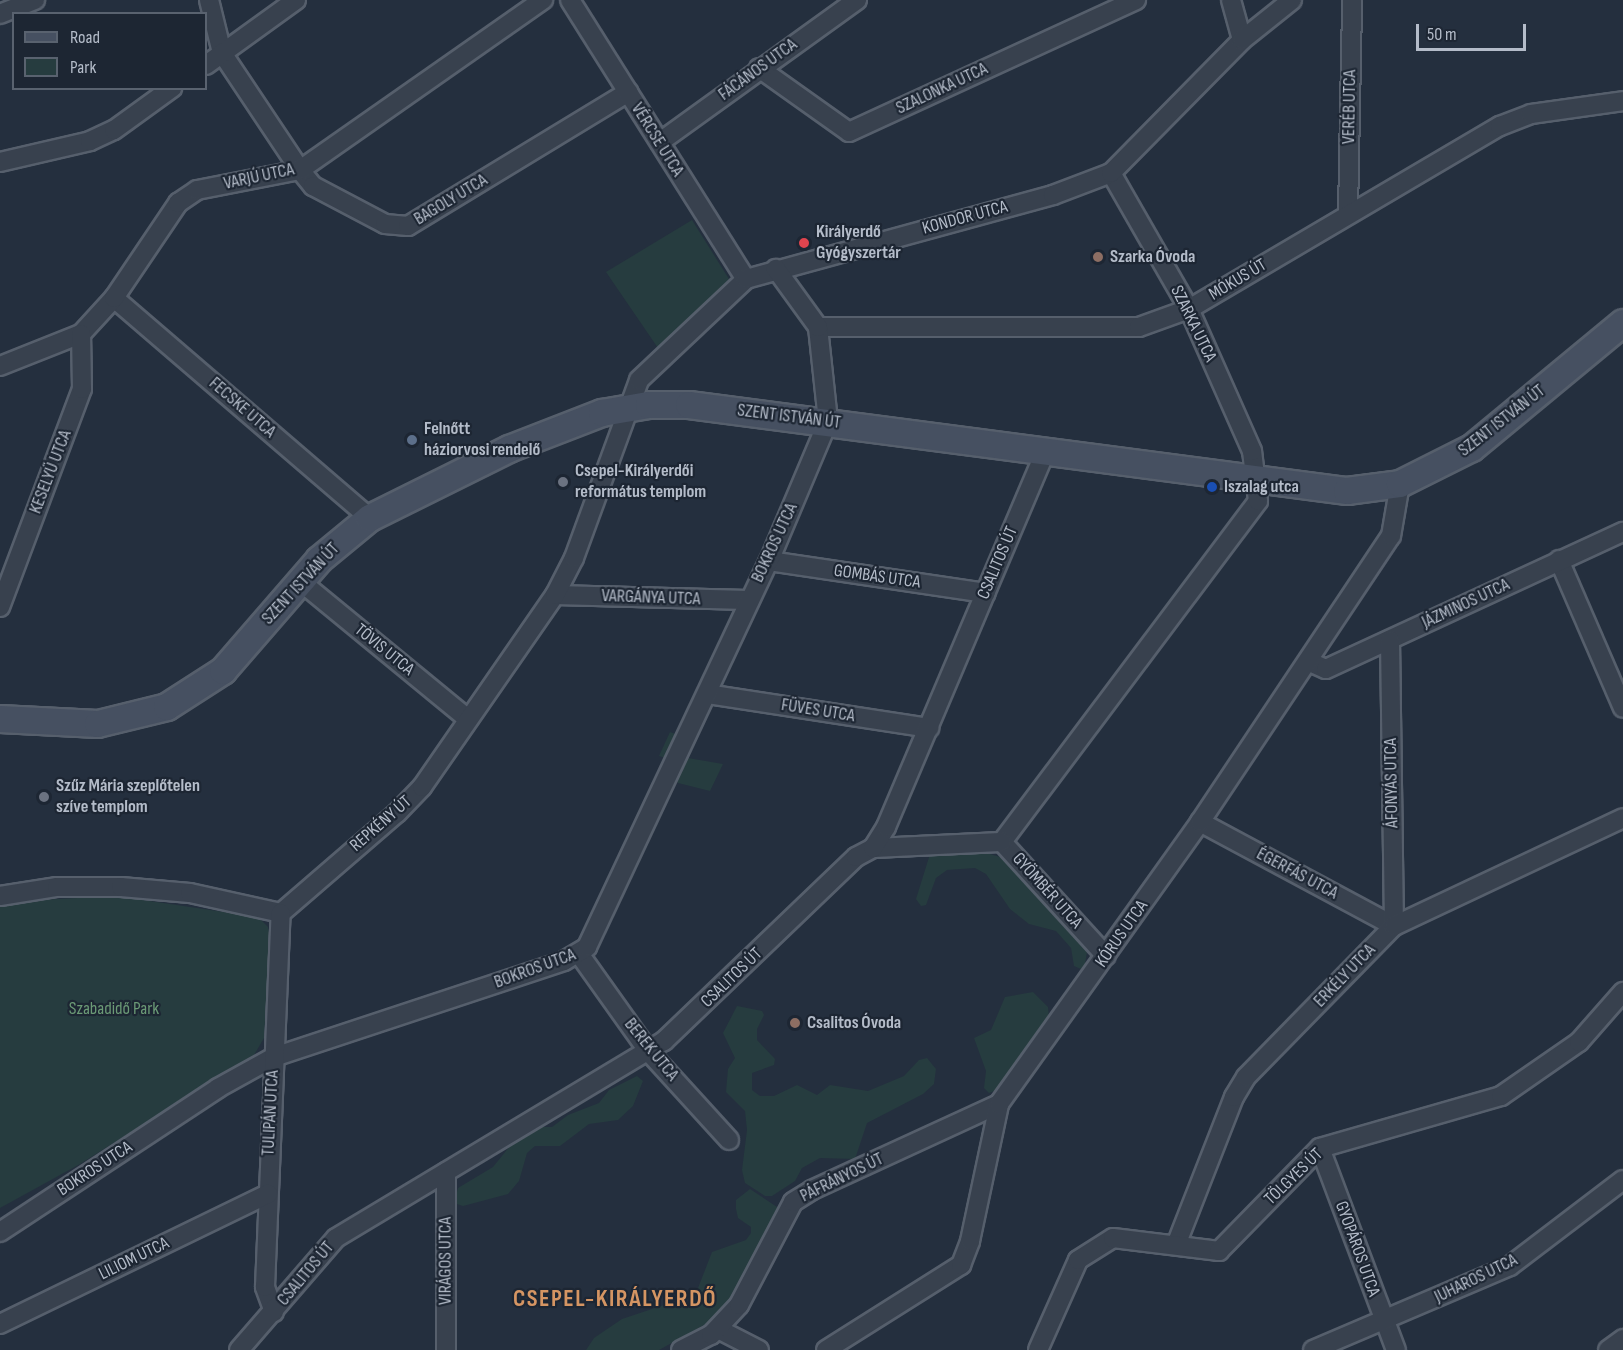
<!DOCTYPE html>
<html>
<head>
<meta charset="utf-8">
<style>
	body { margin:0 }
	#map { position:relative; width:1623px; height:1350px; overflow:hidden; background:#242f3e; font-family:"Sofia Sans Condensed",sans-serif }
	div>[style] { position:absolute }
	.green>* { inset:0; background:#263c3f }
	.roads { filter:drop-shadow(2px 0 #565f6c) drop-shadow(-2px 0 #565f6c) drop-shadow(0 2px #565f6c) drop-shadow(0 -2px #565f6c) }
	.street>* { height:18px; margin:-9px; padding:0 9px; transform-origin:9px; border-radius:9px; background:#38414e }
	.secondary>* { height:26px; margin:-13px; padding:0 13px; transform-origin:13px; border-radius:13px; background:#465061 }
	.dots>* { width:16px; height:16px; translate:-50% -50%; box-sizing:border-box; border:3px solid #1d2633; border-radius:50% }
	span { translate:-50% -50%; white-space:nowrap; text-align:center; line-height:1.15; -webkit-text-stroke:4.5px #1d2633; paint-order:stroke }
	.street-label { font-size:18px; color:#b4bcc9 }
	.poi-label { font-size:18px; color:#b4bcc9; font-weight:700 }
	.left { translate:0 -50%; text-align:left }
	.park-label { font-size:18px; color:#6b9a76 }
	.district-label { font-size:24px; color:#d59563; font-weight:700; letter-spacing:1.5px }
	.legend { position:absolute; left:12px; top:12px; width:195px; height:78px; box-sizing:border-box; background:#1d2633; border:2px solid #59626f; margin:0; padding:8px 10px; list-style:none; font-size:18px; color:#b4bcc9 }
	.legend li { display:flex; align-items:center; gap:12px; height:30px }
	.legend b { width:30px; border:2px solid #59626f }
	.scale { position:absolute; left:1416px; top:24px; width:110px; height:27px; box-sizing:border-box; border:3px solid #b4bcc9; border-top:0; padding-left:8px; font-size:18px; line-height:21px; white-space:nowrap; color:#b4bcc9; -webkit-text-stroke:4px #1d2633; paint-order:stroke }
</style>
</head>
<body>
<div id="map">
	<div class="green">
		<i style="clip-path:polygon(692px 220px,729px 279px,660px 351px,606px 272px)"></i>
		<i style="clip-path:polygon(670px 732px,678px 735px,688px 758px,723px 764px,710px 791px,678px 783px,669px 759px,659px 756px)"></i>
		<i style="clip-path:polygon(948px 848px,973px 849px,1017px 862px,1081px 935px,1087px 952px,1085px 964px,1081px 969px,1074px 966px,1071px 948px,1056px 931px,1029px 924px,1010px 909px,986px 874px,975px 868px,947px 870px,936px 878px,926px 905px,921px 906px,916px 899px,930px 854px)"></i>
		<i style="clip-path:polygon(116px 896px,258px 917px,268px 927px,270px 937px,264px 1038px,254px 1055px,80px 1164px,0 1208px,0 902px)"></i>
		<i style="clip-path:polygon(1033px 992px,1048px 1007px,1049px 1017px,1002px 1088px,989px 1093px,984px 1088px,986px 1071px,974px 1038px,991px 1030px,1005px 997px)"></i>
		<i style="clip-path:polygon(737px 1006px,762px 1011px,764px 1015px,757px 1029px,757px 1040px,775px 1059px,774px 1065px,752px 1073px,752px 1090px,760px 1096px,774px 1096px,797px 1085px,817px 1095px,830px 1085px,868px 1091px,904px 1076px,919px 1060px,927px 1058px,936px 1069px,934px 1084px,923px 1094px,867px 1123px,855px 1159px,820px 1158px,802px 1168px,795px 1181px,772px 1196px,765px 1196px,745px 1183px,742px 1170px,747px 1130px,745px 1111px,726px 1092px,728px 1069px,735px 1058px,723px 1033px)"></i>
		<i style="clip-path:polygon(637px 1076px,643px 1081px,633px 1106px,618px 1120px,589px 1124px,560px 1146px,535px 1146px,527px 1153px,519px 1181px,508px 1194px,463px 1206px,454px 1203px,458px 1188px,493px 1167px,519px 1135px,536px 1127px,552px 1127px,568px 1115px,599px 1103px,609px 1090px)"></i>
		<i style="clip-path:polygon(750px 1189px,777px 1207px,778px 1215px,751px 1274px,722px 1315px,659px 1350px,586px 1350px,594px 1338px,622px 1319px,664px 1305px,684px 1306px,693px 1301px,712px 1252px,746px 1240px,751px 1233px,751px 1227px,738px 1218px,736px 1209px,736px 1200px)"></i>
	</div>
	<div class="roads">
		<div class="street">
			<i style="left:209px;top:0;width:55px;rotate:76.2deg"></i>
			<i style="left:222px;top:53px;width:141px;rotate:56.3deg"></i>
			<i style="left:300px;top:170px;width:21px;rotate:51deg"></i>
			<i style="left:313px;top:186px;width:81px;rotate:27.8deg"></i>
			<i style="left:385px;top:224px;width:23px;rotate:5deg"></i>
			<i style="left:408px;top:226px;width:258px;rotate:-31.3deg"></i>
			<i style="left:570px;top:0;width:330px;rotate:57.8deg"></i>
			<i style="left:1231px;top:0;width:41px;rotate:74.6deg"></i>
			<i style="left:0;top:14px;width:38px;rotate:-22deg"></i>
			<i style="left:206px;top:65px;width:111px;rotate:-35.8deg"></i>
			<i style="left:759px;top:68px;width:110px;rotate:35.4deg"></i>
			<i style="left:849px;top:132px;width:316px;rotate:-24.7deg"></i>
			<i style="left:660px;top:142px;width:243px;rotate:-35.8deg"></i>
			<i style="left:0;top:162px;width:92px;rotate:-13.1deg"></i>
			<i style="left:90px;top:141px;width:26px;rotate:-25deg"></i>
			<i style="left:114px;top:130px;width:72px;rotate:-35.9deg"></i>
			<i style="left:1348px;top:214px;width:214px;rotate:-88.9deg"></i>
			<i style="left:114px;top:298px;width:338px;rotate:40.7deg"></i>
			<i style="left:818px;top:327px;width:321px"></i>
			<i style="left:1139px;top:327px;width:53px;rotate:-19.8deg"></i>
			<i style="left:1189px;top:309px;width:361px;rotate:-30.5deg"></i>
			<i style="left:1500px;top:126px;width:33px;rotate:-21deg"></i>
			<i style="left:1531px;top:114px;width:93px;rotate:-8deg"></i>
			<i style="left:0;top:366px;width:87px;rotate:-21.6deg"></i>
			<i style="left:81px;top:334px;width:49px;rotate:-47.5deg"></i>
			<i style="left:114px;top:298px;width:115px;rotate:-56deg"></i>
			<i style="left:178px;top:203px;width:23px;rotate:-34deg"></i>
			<i style="left:197px;top:190px;width:105px;rotate:-11deg"></i>
			<i style="left:300px;top:170px;width:297px;rotate:-35deg"></i>
			<i style="left:1559px;top:560px;width:161px;rotate:66.6deg"></i>
			<i style="left:769px;top:561px;width:219px;rotate:8.4deg"></i>
			<i style="left:300px;top:581px;width:217px;rotate:39.4deg"></i>
			<i style="left:555px;top:595px;width:193px;rotate:1.5deg"></i>
			<i style="left:0;top:607px;width:233px;rotate:-69.4deg"></i>
			<i style="left:82px;top:389px;width:55px;rotate:-91deg"></i>
			<i style="left:1310px;top:662px;width:17px;rotate:24deg"></i>
			<i style="left:1326px;top:669px;width:327px;rotate:-24.8deg"></i>
			<i style="left:707px;top:694px;width:225px;rotate:8.7deg"></i>
			<i style="left:1200px;top:822px;width:220px;rotate:28.2deg"></i>
			<i style="left:1394px;top:926px;width:286px;rotate:-90.8deg"></i>
			<i style="left:1002px;top:842px;width:426px;rotate:-53.1deg"></i>
			<i style="left:1258px;top:501px;width:50px;rotate:-96.8deg"></i>
			<i style="left:1252px;top:451px;width:155px;rotate:-113.9deg"></i>
			<i style="left:1189px;top:309px;width:157px;rotate:-119.8deg"></i>
			<i style="left:1002px;top:842px;width:154px;rotate:47.6deg"></i>
			<i style="left:873px;top:848px;width:129px;rotate:-2.7deg"></i>
			<i style="left:0;top:896px;width:58px;rotate:-9deg"></i>
			<i style="left:57px;top:887px;width:64px"></i>
			<i style="left:121px;top:887px;width:69px;rotate:5deg"></i>
			<i style="left:190px;top:893px;width:93px;rotate:12.4deg"></i>
			<i style="left:281px;top:913px;width:153px;rotate:-40.8deg"></i>
			<i style="left:397px;top:813px;width:36px;rotate:-46deg"></i>
			<i style="left:422px;top:787px;width:234px;rotate:-55.3deg"></i>
			<i style="left:555px;top:595px;width:42px;rotate:-62.8deg"></i>
			<i style="left:574px;top:558px;width:189px;rotate:-69.9deg"></i>
			<i style="left:639px;top:380px;width:147px;rotate:-43.3deg"></i>
			<i style="left:746px;top:279px;width:318px;rotate:-15.3deg"></i>
			<i style="left:1053px;top:195px;width:62px;rotate:-20.8deg"></i>
			<i style="left:1111px;top:173px;width:187px;rotate:-45.4deg"></i>
			<i style="left:1242px;top:40px;width:64px;rotate:-38.7deg"></i>
			<i style="left:580px;top:955px;width:119px;rotate:54.6deg"></i>
			<i style="left:649px;top:1052px;width:119px;rotate:47.7deg"></i>
			<i style="left:1320px;top:1148px;width:216px;rotate:69.4deg"></i>
			<i style="left:0;top:1232px;width:261px;rotate:-33.4deg"></i>
			<i style="left:218px;top:1088px;width:64px;rotate:-29deg"></i>
			<i style="left:274px;top:1057px;width:305px;rotate:-18.3deg"></i>
			<i style="left:564px;top:961px;width:27px;rotate:-31deg"></i>
			<i style="left:587px;top:947px;width:427px;rotate:-64.8deg"></i>
			<i style="left:769px;top:561px;width:152px;rotate:-67.1deg"></i>
			<i style="left:828px;top:421px;width:95px;rotate:-96.1deg"></i>
			<i style="left:818px;top:327px;width:72px;rotate:-125.9deg"></i>
			<i style="left:1176px;top:1245px;width:159px;rotate:-68.6deg"></i>
			<i style="left:1234px;top:1097px;width:23px;rotate:-59deg"></i>
			<i style="left:1246px;top:1077px;width:211px;rotate:-45.6deg"></i>
			<i style="left:1394px;top:926px;width:253px;rotate:-25.2deg"></i>
			<i style="left:274px;top:1312px;width:27px;rotate:-110deg"></i>
			<i style="left:265px;top:1287px;width:374px;rotate:-87.6deg"></i>
			<i style="left:0;top:1324px;width:298px;rotate:-25.9deg"></i>
			<i style="left:718px;top:1329px;width:46px;rotate:27.1deg"></i>
			<i style="left:239px;top:1350px;width:148px;rotate:-49.1deg"></i>
			<i style="left:336px;top:1238px;width:383px;rotate:-31deg"></i>
			<i style="left:664px;top:1041px;width:266px;rotate:-43.8deg"></i>
			<i style="left:856px;top:857px;width:19px;rotate:-28deg"></i>
			<i style="left:873px;top:848px;width:25px;rotate:-58deg"></i>
			<i style="left:886px;top:827px;width:406px;rotate:-67deg"></i>
			<i style="left:446px;top:1350px;width:178px;rotate:-90deg"></i>
			<i style="left:681px;top:1350px;width:34px;rotate:-27deg"></i>
			<i style="left:711px;top:1335px;width:41px;rotate:-47deg"></i>
			<i style="left:739px;top:1305px;width:116px;rotate:-62.3deg"></i>
			<i style="left:793px;top:1202px;width:22px;rotate:-32deg"></i>
			<i style="left:812px;top:1190px;width:206px;rotate:-24.7deg"></i>
			<i style="left:826px;top:1350px;width:160px;rotate:-32.2deg"></i>
			<i style="left:961px;top:1265px;width:26px;rotate:-69deg"></i>
			<i style="left:970px;top:1241px;width:140px;rotate:-78deg"></i>
			<i style="left:999px;top:1104px;width:346px;rotate:-54.5deg"></i>
			<i style="left:1200px;top:822px;width:344px;rotate:-56.3deg"></i>
			<i style="left:1391px;top:536px;width:53px;rotate:-80.2deg"></i>
			<i style="left:1038px;top:1350px;width:98px;rotate:-66deg"></i>
			<i style="left:1078px;top:1260px;width:41px;rotate:-32.2deg"></i>
			<i style="left:1113px;top:1238px;width:107px;rotate:7deg"></i>
			<i style="left:1219px;top:1251px;width:144px;rotate:-45.6deg"></i>
			<i style="left:1320px;top:1148px;width:188px;rotate:-16deg"></i>
			<i style="left:1501px;top:1096px;width:95px;rotate:-34.7deg"></i>
			<i style="left:1579px;top:1042px;width:67px;rotate:-48.7deg"></i>
			<i style="left:1313px;top:1350px;width:214px;rotate:-23.1deg"></i>
			<i style="left:1510px;top:1266px;width:142px;rotate:-37.3deg"></i>
			<i style="left:1608px;top:1350px;width:19px;rotate:-36deg"></i>
		</div>
		<div class="secondary">
			<i style="left:0;top:719px;width:98px;rotate:2.9deg"></i>
			<i style="left:98px;top:724px;width:71px;rotate:-13.8deg"></i>
			<i style="left:167px;top:707px;width:67px;rotate:-32.7deg"></i>
			<i style="left:223px;top:671px;width:147px;rotate:-49.1deg"></i>
			<i style="left:319px;top:560px;width:66px;rotate:-39.5deg"></i>
			<i style="left:370px;top:518px;width:155px;rotate:-26.4deg"></i>
			<i style="left:509px;top:449px;width:100px;rotate:-21.2deg"></i>
			<i style="left:602px;top:413px;width:48px;rotate:-9.7deg"></i>
			<i style="left:649px;top:405px;width:40px"></i>
			<i style="left:689px;top:405px;width:664px;rotate:7.45deg"></i>
			<i style="left:1347px;top:491px;width:53px;rotate:-7.5deg"></i>
			<i style="left:1400px;top:484px;width:80px;rotate:-26.6deg"></i>
			<i style="left:1472px;top:448px;width:196px;rotate:-39.6deg"></i>
		</div>
	</div>
	<div class="dots">
		<i style="left:804px;top:243px;background:#e0444e"></i>
		<i style="left:1098px;top:257px;background:#8d6e63"></i>
		<i style="left:412px;top:440px;background:#5c6f8a"></i>
		<i style="left:563px;top:482px;background:#6b7280"></i>
		<i style="left:1212px;top:487px;background:#1a4fb4"></i>
		<i style="left:44px;top:797px;background:#6b7280"></i>
		<i style="left:795px;top:1023px;background:#8d6e63"></i>
	</div>
	<div class="street-label">
		<span style="left:758px;top:70px;rotate:-36deg">FÁCÁNOS UTCA</span>
		<span style="left:942px;top:89px;rotate:-25deg">SZALONKA UTCA</span>
		<span style="left:1350px;top:107px;rotate:-89deg">VERÉB UTCA</span>
		<span style="left:657px;top:140px;rotate:58deg">VÉRCSE UTCA</span>
		<span style="left:259px;top:177px;rotate:-12deg">VARJÚ UTCA</span>
		<span style="left:451px;top:200px;rotate:-31deg">BAGOLY UTCA</span>
		<span style="left:965px;top:218px;rotate:-15deg">KONDOR UTCA</span>
		<span style="left:1238px;top:280px;rotate:-31deg">MÓKUS ÚT</span>
		<span style="left:1193px;top:324px;rotate:64deg">SZARKA UTCA</span>
		<span style="left:242px;top:408px;rotate:41deg">FECSKE UTCA</span>
		<span style="left:789px;top:417px;rotate:7deg">SZENT ISTVÁN ÚT</span>
		<span style="left:1502px;top:421px;rotate:-38deg">SZENT ISTVÁN ÚT</span>
		<span style="left:51px;top:472px;rotate:-69deg">KESELYŰ UTCA</span>
		<span style="left:775px;top:543px;rotate:-65deg">BOKROS UTCA</span>
		<span style="left:998px;top:563px;rotate:-67deg">CSALITOS ÚT</span>
		<span style="left:877px;top:577px;rotate:8deg">GOMBÁS UTCA</span>
		<span style="left:301px;top:584px;rotate:-47deg">SZENT ISTVÁN ÚT</span>
		<span style="left:651px;top:598px;rotate:2deg">VARGÁNYA UTCA</span>
		<span style="left:1466px;top:604px;rotate:-25deg">JÁZMINOS UTCA</span>
		<span style="left:384px;top:650px;rotate:39deg">TÖVIS UTCA</span>
		<span style="left:818px;top:711px;rotate:9deg">FÜVES UTCA</span>
		<span style="left:1392px;top:783px;rotate:-91deg">ÁFONYÁS UTCA</span>
		<span style="left:381px;top:824px;rotate:-41deg">REPKÉNY ÚT</span>
		<span style="left:1297px;top:874px;rotate:28deg">ÉGERFÁS UTCA</span>
		<span style="left:1047px;top:891px;rotate:48deg">GYÖMBÉR UTCA</span>
		<span style="left:1122px;top:934px;rotate:-55deg">KÓRUS UTCA</span>
		<span style="left:535px;top:969px;rotate:-20deg">BOKROS UTCA</span>
		<span style="left:1345px;top:976px;rotate:-46deg">ERKÉLY UTCA</span>
		<span style="left:732px;top:978px;rotate:-44deg">CSALITOS ÚT</span>
		<span style="left:651px;top:1050px;rotate:51deg">BEREK UTCA</span>
		<span style="left:271px;top:1113px;rotate:-87deg">TULIPÁN UTCA</span>
		<span style="left:95px;top:1169px;rotate:-33deg">BOKROS UTCA</span>
		<span style="left:1294px;top:1177px;rotate:-44deg">TÖLGYES ÚT</span>
		<span style="left:842px;top:1178px;rotate:-26deg">PÁFRÁNYOS ÚT</span>
		<span style="left:1357px;top:1249px;rotate:70deg">GYOPÁROS UTCA</span>
		<span style="left:134px;top:1259px;rotate:-26deg">LILIOM UTCA</span>
		<span style="left:446px;top:1261px;rotate:-90deg">VIRÁGOS UTCA</span>
		<span style="left:306px;top:1274px;rotate:-50deg">CSALITOS ÚT</span>
		<span style="left:1476px;top:1279px;rotate:-26deg">JUHAROS UTCA</span>
	</div>
	<div class="poi-label">
		<span class="left" style="left:816px;top:243px">Királyerdő<br>Gyógyszertár</span>
		<span class="left" style="left:1110px;top:257px">Szarka Óvoda</span>
		<span class="left" style="left:424px;top:440px">Felnőtt<br>háziorvosi rendelő</span>
		<span class="left" style="left:575px;top:482px">Csepel-Királyerdői<br>református templom</span>
		<span class="left" style="left:1224px;top:487px">Iszalag utca</span>
		<span class="left" style="left:56px;top:797px">Szűz Mária szeplőtelen<br>szíve templom</span>
		<span class="left" style="left:807px;top:1023px">Csalitos Óvoda</span>
	</div>
	<div class="park-label">
		<span style="left:114px;top:1009px">Szabadidő Park</span>
	</div>
	<div class="district-label">
		<span style="left:615px;top:1299px">CSEPEL-KIRÁLYERDŐ</span>
	</div>
	<ul class="legend">
	<li><b style="height:8px;background:#465061"></b>Road</li>
	<li><b style="height:16px;background:#263c3f"></b>Park</li>
	</ul>
	<div class="scale">50 m</div>
</div>
</body>
</html>
